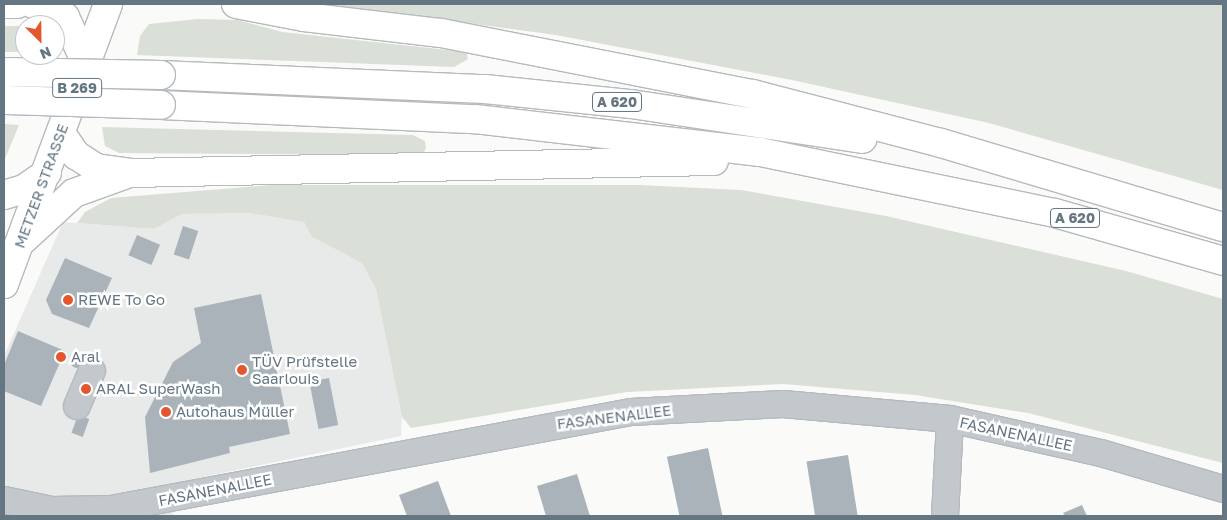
<!DOCTYPE html>
<html>
<head>
<meta charset="utf-8">
<style>
	body { margin:0 }
	#map { position:relative; width:1227px; height:520px; overflow:hidden; background:#fafaf8; font-family:"Golos Text",sans-serif }
	div>[style] { position:absolute }
	.built>* { inset:0; background:#e8e9e9 }
	.green>* { inset:0; background:#dadfd7; transform-origin:0 0 }
	.building>* { inset:0; background:#aab3b9; transform-origin:0 0 }
	.round { border-radius:50% }
	.roads { filter:drop-shadow(1px 0 #b5babe) drop-shadow(-1px 0 #b5babe) drop-shadow(0 1px #b5babe) drop-shadow(0 -1px #b5babe) }
	.minor>* { height:26px; margin:-13px; padding:0 13px; transform-origin:13px; border-radius:13px; background:#c3c8cc }
	.major>* { height:28px; margin:-14px; padding:0 14px; transform-origin:14px; border-radius:14px; background:#fff }
	.highway>* { height:28px; margin:-14px; padding:0 14px; transform-origin:14px; border-radius:14px; background:#fff }
	.bridges { filter:drop-shadow(1px 0 #b4b9bd) drop-shadow(-1px 0 #b4b9bd) drop-shadow(0 1px #b4b9bd) drop-shadow(0 -1px #b4b9bd) }
	.highway-bridge>* { height:28px; margin:-14px; padding:0 14px; transform-origin:14px; border-radius:14px; background:#fff }
	.dots>* { width:14px; height:14px; translate:-50% -50%; box-sizing:border-box; border:2px solid #fff; border-radius:50% }
	span { translate:-50% -50%; white-space:nowrap; text-align:center; line-height:1.15; -webkit-text-stroke:5px #fff; paint-order:stroke }
	.shield-label span { padding:1px 4px; background:#fff; border:1px solid; border-radius:4px; -webkit-text-stroke-width:0 }
	.shield-label { font-size:14px; color:#657683; font-weight:700 }
	.street-label { font-size:15px; color:#657683 }
	.poi-label { font-size:15px; color:#657683 }
	.left { translate:0 -50%; text-align:left }
	.frame { position:absolute; inset:0; border:5px solid #657683; pointer-events:none }
	.north { position:absolute; left:15px; top:15px; width:50px; height:50px; box-sizing:border-box; background:#fff; border:1px solid #c1c8cd; border-radius:50%; rotate:157deg; font-size:14px; font-weight:700; line-height:20px; text-align:center; color:#657683 }
	.north::after { content:''; display:block; margin:auto; width:18px; height:22px; background:#e4572e; clip-path:polygon(50% 0,100% 100%,50% 72%,0 100%) }
</style>
</head>
<body>
<div id="map">
	<div class="built">
		<i style="clip-path:polygon(249px 213px,304px 222px,312px 237px,362px 263px,376px 289px,402px 417px,401px 436px,174px 483px,173px 516px,4px 516px,4px 356px,63px 222px,154px 229px,182px 214px)"></i>
	</div>
	<div class="green">
		<i style="clip-path:polygon(325px 4px,1223px 4px,1223px 190px,989px 123px,792px 80px,556px 35px)"></i>
		<i style="clip-path:polygon(198px 19px,238px 20px,282px 32px,466px 52px,468px 59px,454px 67px,137px 55px,140px 36px,149px 24px)"></i>
		<i style="left:25px;top:26px;width:26px;height:21px;rotate:90deg"></i>
		<i style="clip-path:polygon(4px 124px,19px 125px,4px 161px)"></i>
		<i style="clip-path:polygon(102px 127px,413px 135px,425px 141px,426px 148px,422px 155px,119px 153px,105px 146px)"></i>
		<i style="clip-path:polygon(271px 185px,638px 185px,741px 190px,886px 216px,1126px 271px,1223px 299px,1223px 463px,1028px 413px,915px 395px,783px 384px,627px 392px,411px 428px,402px 417px,376px 289px,362px 263px,312px 237px,304px 222px,249px 213px,182px 214px,154px 229px,77px 223px,85px 212px,111px 198px)"></i>
	</div>
	<div class="building">
		<i style="left:183px;top:226px;width:16px;height:30px;rotate:18deg"></i>
		<i style="left:137px;top:235px;width:25px;height:22px;rotate:23deg"></i>
		<i style="clip-path:polygon(65px 258px,112px 278px,89px 328px,52px 314px,46px 300px)"></i>
		<i style="clip-path:polygon(261px 294px,290px 434px,229px 447px,230px 453px,150px 473px,145px 417px,173px 362px,201px 343px,194px 308px)"></i>
		<i style="clip-path:polygon(18px 331px,65px 351px,41px 406px,4px 391px,4px 365px)"></i>
		<i class="round" style="left:71px;top:356px;width:12px;height:12px"></i>
		<i style="left:329px;top:378px;width:48px;height:20px;rotate:79deg"></i>
		<i style="left:78px;top:415px;width:12px;height:19px;rotate:20deg"></i>
		<i style="left:708px;top:448px;width:70px;height:42px;rotate:78deg"></i>
		<i style="left:848px;top:455px;width:62px;height:42px;rotate:81deg"></i>
		<i style="clip-path:polygon(577px 474px,590px 516px,546px 516px,537px 486px)"></i>
		<i style="clip-path:polygon(438px 481px,451px 516px,407px 516px,399px 495px)"></i>
		<i style="clip-path:polygon(1082px 505px,1087px 516px,1065px 516px,1063px 513px)"></i>
	</div>
	<div class="roads">
		<div class="minor">
			<i style="left:77px;top:406px;width:38px;rotate:-67deg"></i>
			<i style="left:4px;top:500px;width:49px;rotate:11.8deg"></i>
			<i style="left:52px;top:510px;width:59px;rotate:-1deg"></i>
			<i style="left:111px;top:509px;width:529px;rotate:-10.57deg"></i>
			<i style="left:631px;top:412px;width:152px;rotate:-3deg"></i>
			<i style="left:783px;top:404px;width:168px;rotate:5.1deg"></i>
			<i style="left:950px;top:419px;width:155px;rotate:12.7deg"></i>
			<i style="left:1101px;top:453px;width:127px;rotate:16.4deg"></i>
			<i style="left:945px;top:516px;width:97px;rotate:-87deg"></i>
		</div>
		<div class="major">
			<i style="left:4px;top:284px;width:299px;rotate:-69.6deg"></i>
		</div>
		<div class="highway">
			<i style="left:4px;top:4px;width:13px"></i>
			<i style="left:33px;top:4px;width:18px;rotate:6deg"></i>
			<i style="left:51px;top:6px;width:18px;rotate:38deg"></i>
			<i style="left:65px;top:17px;width:51px;rotate:65.5deg"></i>
			<i style="left:236px;top:4px;width:69px;rotate:10.8deg"></i>
			<i style="left:304px;top:17px;width:138px;rotate:6.7deg"></i>
			<i style="left:441px;top:33px;width:318px;rotate:11.1deg"></i>
			<i style="left:753px;top:94px;width:194px;rotate:14.6deg"></i>
			<i style="left:941px;top:143px;width:294px;rotate:16.6deg"></i>
			<i style="left:161px;top:75px;width:324px;rotate:2.5deg"></i>
			<i style="left:485px;top:89px;width:147px;rotate:5.9deg"></i>
			<i style="left:631px;top:104px;width:234px;rotate:8.6deg"></i>
			<i style="left:161px;top:105px;width:314px;rotate:2.6deg"></i>
			<i style="left:475px;top:119px;width:287px;rotate:6.6deg"></i>
			<i style="left:760px;top:152px;width:301px;rotate:11.7deg"></i>
			<i style="left:1055px;top:213px;width:175px;rotate:15.9deg"></i>
			<i style="left:61px;top:133px;width:27px;rotate:56deg"></i>
			<i style="left:76px;top:155px;width:24px;rotate:33deg"></i>
			<i style="left:96px;top:168px;width:35px;rotate:8deg"></i>
			<i style="left:131px;top:173px;width:583px;rotate:-1.18deg"></i>
			<i style="left:4px;top:195px;width:21px;rotate:-17deg"></i>
			<i style="left:24px;top:189px;width:28px;rotate:-35deg"></i>
			<i style="left:23px;top:240px;width:69px;rotate:-42.7deg"></i>
			<i style="left:74px;top:193px;width:53px;rotate:-19.8deg"></i>
			<i style="left:4px;top:283px;width:1px;rotate:90deg"></i>
		</div>
	</div>
	<div class="bridges">
		<div class="highway-bridge">
			<i style="left:6px;top:72px;width:155px;rotate:1.1deg"></i>
			<i style="left:6px;top:100px;width:155px;rotate:1.8deg"></i>
		</div>
	</div>
	<div class="dots">
		<i style="left:68px;top:300px;background:#e4572e"></i>
		<i style="left:61px;top:357px;background:#e4572e"></i>
		<i style="left:242px;top:370px;background:#e4572e"></i>
		<i style="left:86px;top:389px;background:#e4572e"></i>
		<i style="left:166px;top:412px;background:#e4572e"></i>
	</div>
	<div class="shield-label">
		<span style="left:77px;top:88px">B 269</span>
		<span style="left:617px;top:102px">A 620</span>
		<span style="left:1075px;top:218px">A 620</span>
	</div>
	<div class="street-label">
		<span style="left:41px;top:186px;rotate:-70deg">METZER STRASSE</span>
		<span style="left:614px;top:417px;rotate:-7deg">FASANENALLEE</span>
		<span style="left:1016px;top:434px;rotate:12deg">FASANENALLEE</span>
		<span style="left:215px;top:490px;rotate:-11deg">FASANENALLEE</span>
	</div>
	<div class="poi-label">
		<span class="left" style="left:78px;top:300px">REWE To Go</span>
		<span class="left" style="left:71px;top:357px">Aral</span>
		<span class="left" style="left:252px;top:370px">TÜV Prüfstelle<br>Saarlouis</span>
		<span class="left" style="left:96px;top:389px">ARAL SuperWash</span>
		<span class="left" style="left:176px;top:412px">Autohaus Müller</span>
	</div>
	<div class="frame"></div>
	<div class="north">N</div>
</div>
</body>
</html>
